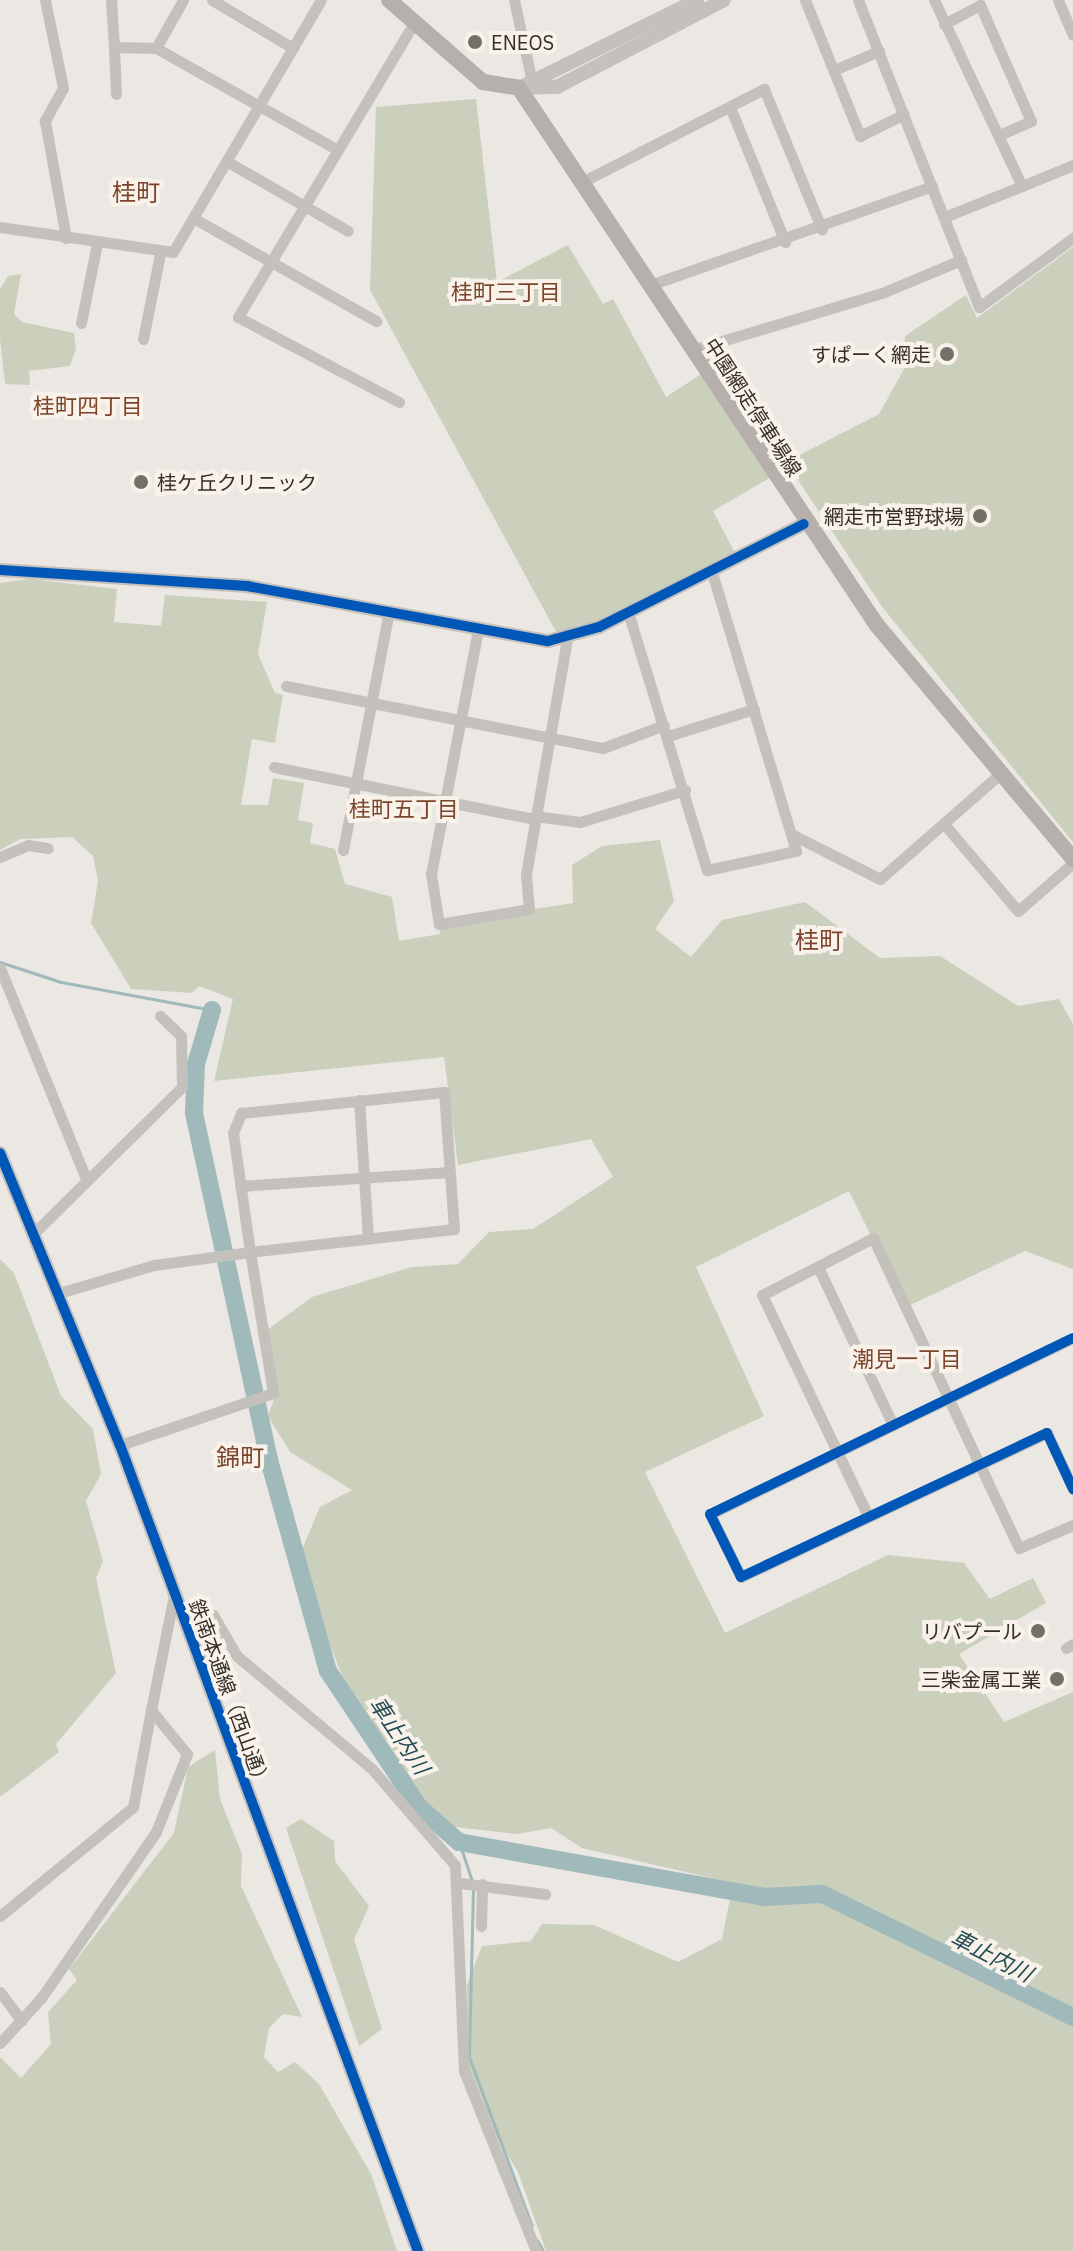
<!DOCTYPE html>
<html>
<head>
<meta charset="utf-8">
<style>
	body { margin:0 }
	#map { position:relative; width:1073px; height:2251px; overflow:hidden; background:#ebe7e2; font-family:"IBM Plex Sans","Noto Sans JP",sans-serif }
	div>[style] { position:absolute }
	.green>* { inset:0; background:#cbd0bd }
	.stream>* { height:3px; margin:-1.5px; padding:0 1.5px; transform-origin:1.5px; border-radius:1.5px; background:#a0b9ba }
	.river>* { height:18px; margin:-9px; padding:0 9px; transform-origin:9px; border-radius:9px; background:#a0b9ba }
	.minor>* { height:11px; margin:-5.5px; padding:0 5.5px; transform-origin:5.5px; border-radius:5.5px; background:#c4c0bb }
	.tertiary>* { height:14px; margin:-7px; padding:0 7px; transform-origin:7px; border-radius:7px; background:#c4c0bb }
	.secondary>* { height:16px; margin:-8px; padding:0 8px; transform-origin:8px; border-radius:8px; background:#b5b0ac }
	.cycleway>* { height:10px; margin:-5px; padding:0 5px; transform-origin:5px; border-radius:5px; background:#0057b8 }
	.dots>* { width:22px; height:22px; translate:-50% -50%; box-sizing:border-box; border:4px solid #f8f2ea; border-radius:50% }
	span { translate:-50% -50%; white-space:nowrap; text-align:center; line-height:1.15; -webkit-text-stroke:8px #f8f2ea; paint-order:stroke }
	.poi-label { font-size:20px; color:#352e29 }
	.left { translate:0 -50%; text-align:left }
	.right { translate:-100% -50%; text-align:right }
	.street-label { font-size:20px; color:#352e29 }
	.neighbourhood-label { font-size:22px; color:#7b442b }
	.water-label { font-size:22px; color:#234c52; font-style:italic }
	.quarter-label { font-size:24px; color:#7b442b }
</style>
</head>
<body>
<div id="map">
	<div class="green">
		<i style="clip-path:polygon(476px 99px,497px 282px,568px 245px,603px 304px,613px 299px,666px 397px,706px 371px,773px 476px,713px 511px,737px 557px,560px 639px,370px 290px,376px 107px)"></i>
		<i style="clip-path:polygon(1073px 247px,1073px 842px,883px 608px,786px 462px,879px 414px,904px 369px,905px 336px,966px 295px,977px 318px)"></i>
		<i style="clip-path:polygon(21px 274px,14px 314px,22px 322px,74px 333px,76px 349px,70px 366px,29px 371px,30px 385px,5px 384px,0 339px,0 289px,8px 276px)"></i>
		<i style="clip-path:polygon(30px 579px,117px 589px,114px 622px,161px 626px,165px 595px,267px 602px,258px 654px,275px 693px,283px 695px,275px 743px,252px 739px,241px 805px,268px 805px,273px 778px,304px 783px,298px 820px,313px 823px,310px 843px,335px 849px,345px 884px,392px 897px,399px 941px,440px 934px,439px 924px,573px 903px,572px 865px,602px 846px,660px 840px,674px 901px,655px 929px,691px 957px,722px 920px,805px 902px,880px 958px,940px 956px,1018px 1006px,1059px 999px,1073px 1024px,1073px 1269px,1025px 1251px,906px 1307px,849px 1191px,696px 1267px,764px 1416px,645px 1472px,725px 1633px,888px 1555px,964px 1563px,990px 1599px,1033px 1578px,1046px 1603px,959px 1654px,1004px 1722px,1073px 1692px,1073px 2251px,546px 2251px,518px 2172px,482px 2112px,468px 2070px,467px 1985px,482px 1946px,531px 1941px,542px 1924px,594px 1925px,678px 1962px,722px 1939px,733px 1883px,582px 1848px,551px 1828px,517px 1834px,455px 1827px,415px 1795px,350px 1695px,322px 1625px,300px 1554px,320px 1507px,352px 1490px,290px 1452px,268px 1416px,277px 1391px,267px 1330px,312px 1297px,412px 1267px,458px 1264px,489px 1232px,533px 1229px,613px 1177px,591px 1139px,458px 1165px,444px 1057px,214px 1081px,233px 999px,199px 986px,192px 993px,131px 989px,91px 923px,98px 881px,93px 856px,72px 837px,20px 839px,0 850px,0 583px)"></i>
		<i style="clip-path:polygon(0 1259px,14px 1273px,61px 1396px,93px 1429px,101px 1474px,86px 1501px,103px 1561px,96px 1578px,116px 1673px,56px 1744px,59px 1752px,0 1797px)"></i>
		<i style="clip-path:polygon(215px 1750px,220px 1799px,242px 1854px,241px 1886px,302px 2017px,283px 2014px,269px 2028px,264px 2057px,278px 2072px,295px 2062px,319px 2084px,371px 2174px,397px 2251px,0 2251px,0 2057px,21px 2078px,51px 2044px,48px 2012px,77px 1980px,69px 1969px,174px 1833px,188px 1767px)"></i>
		<i style="clip-path:polygon(301px 1819px,334px 1841px,335px 1861px,369px 1906px,354px 1939px,382px 2029px,359px 2046px,286px 1828px)"></i>
	</div>
	<div class="stream">
		<i style="left:0;top:962px;width:64px;rotate:18.2deg"></i>
		<i style="left:61px;top:982px;width:154px;rotate:10.5deg"></i>
		<i style="left:459px;top:1842px;width:41px;rotate:71.6deg"></i>
		<i style="left:473px;top:1889px;width:168px;rotate:91.4deg"></i>
		<i style="left:469px;top:2057px;width:180px;rotate:69.6deg"></i>
		<i style="left:537px;top:2240px;width:13px;rotate:61deg"></i>
	</div>
	<div class="river">
		<i style="left:212px;top:1010px;width:56px;rotate:106.5deg"></i>
		<i style="left:196px;top:1064px;width:49px;rotate:92.3deg"></i>
		<i style="left:194px;top:1113px;width:355px;rotate:77.8deg"></i>
		<i style="left:269px;top:1460px;width:219px;rotate:74.4deg"></i>
		<i style="left:328px;top:1671px;width:164px;rotate:56.2deg"></i>
		<i style="left:419px;top:1807px;width:53px;rotate:41.2deg"></i>
		<i style="left:459px;top:1842px;width:310px;rotate:10.2deg"></i>
		<i style="left:764px;top:1897px;width:58px;rotate:-3deg"></i>
		<i style="left:822px;top:1894px;width:280px;rotate:26.1deg"></i>
	</div>
	<div class="minor">
		<i style="left:45px;top:0;width:90px;rotate:78.4deg"></i>
		<i style="left:63px;top:88px;width:38px;rotate:119deg"></i>
		<i style="left:45px;top:121px;width:119px;rotate:79.8deg"></i>
		<i style="left:111px;top:0;width:47px;rotate:86.3deg"></i>
		<i style="left:114px;top:47px;width:42px;rotate:1.4deg"></i>
		<i style="left:156px;top:48px;width:206px;rotate:29.3deg"></i>
		<i style="left:212px;top:0;width:94px;rotate:30.7deg"></i>
		<i style="left:514px;top:0;width:84px;rotate:77.6deg"></i>
		<i style="left:805px;top:0;width:147px;rotate:68deg"></i>
		<i style="left:860px;top:136px;width:49px;rotate:-26.6deg"></i>
		<i style="left:858px;top:0;width:330px;rotate:68.5deg"></i>
		<i style="left:979px;top:307px;width:117px;rotate:-36.3deg"></i>
		<i style="left:934px;top:0;width:206px;rotate:64.7deg"></i>
		<i style="left:1022px;top:186px;width:84px;rotate:158.3deg"></i>
		<i style="left:1058px;top:0;width:38px;rotate:67deg"></i>
		<i style="left:944px;top:24px;width:41px;rotate:-27.8deg"></i>
		<i style="left:980px;top:5px;width:127px;rotate:66.3deg"></i>
		<i style="left:1031px;top:121px;width:35px;rotate:156deg"></i>
		<i style="left:114px;top:47px;width:47px;rotate:87.6deg"></i>
		<i style="left:156px;top:48px;width:55px;rotate:-60.6deg"></i>
		<i style="left:834px;top:70px;width:49px;rotate:-22.9deg"></i>
		<i style="left:730px;top:107px;width:146px;rotate:67.8deg"></i>
		<i style="left:228px;top:162px;width:138px;rotate:29.9deg"></i>
		<i style="left:580px;top:183px;width:207px;rotate:-27.1deg"></i>
		<i style="left:764px;top:89px;width:152px;rotate:67.6deg"></i>
		<i style="left:1022px;top:186px;width:55px;rotate:-22.4deg"></i>
		<i style="left:195px;top:219px;width:208px;rotate:29.4deg"></i>
		<i style="left:0;top:227px;width:175px;rotate:8.2deg"></i>
		<i style="left:173px;top:252px;width:292px;rotate:-59.6deg"></i>
		<i style="left:650px;top:285px;width:299px;rotate:-19.3deg"></i>
		<i style="left:81px;top:323px;width:81px;rotate:-78.6deg"></i>
		<i style="left:143px;top:339px;width:87px;rotate:-78.7deg"></i>
		<i style="left:692px;top:350px;width:198px;rotate:-16.7deg"></i>
		<i style="left:882px;top:293px;width:86px;rotate:-22.7deg"></i>
		<i style="left:399px;top:402px;width:182px;rotate:-152.2deg"></i>
		<i style="left:238px;top:317px;width:343px;rotate:-59.1deg"></i>
		<i style="left:628px;top:612px;width:270px;rotate:73deg"></i>
		<i style="left:707px;top:870px;width:91px;rotate:-12.1deg"></i>
		<i style="left:796px;top:851px;width:294px;rotate:-106.8deg"></i>
		<i style="left:478px;top:630px;width:248px;rotate:100.9deg"></i>
		<i style="left:431px;top:874px;width:51px;rotate:80.9deg"></i>
		<i style="left:439px;top:924px;width:91px;rotate:-9.5deg"></i>
		<i style="left:529px;top:909px;width:35px;rotate:-95deg"></i>
		<i style="left:526px;top:874px;width:240px;rotate:-80.1deg"></i>
		<i style="left:286px;top:686px;width:323px;rotate:11.1deg"></i>
		<i style="left:603px;top:748px;width:65px;rotate:-20.7deg"></i>
		<i style="left:668px;top:736px;width:90px;rotate:-17.4deg"></i>
		<i style="left:274px;top:767px;width:266px;rotate:11.3deg"></i>
		<i style="left:535px;top:816px;width:45px;rotate:7.6deg"></i>
		<i style="left:580px;top:822px;width:110px;rotate:-16.9deg"></i>
		<i style="left:944px;top:824px;width:114px;rotate:49.6deg"></i>
		<i style="left:1018px;top:911px;width:73px;rotate:-41.1deg"></i>
		<i style="left:793px;top:835px;width:97px;rotate:26.8deg"></i>
		<i style="left:880px;top:879px;width:158px;rotate:-41.2deg"></i>
		<i style="left:343px;top:850px;width:244px;rotate:-79.1deg"></i>
		<i style="left:0;top:857px;width:30px;rotate:-23deg"></i>
		<i style="left:28px;top:845px;width:20px;rotate:9deg"></i>
		<i style="left:0;top:968px;width:228px;rotate:67.8deg"></i>
		<i style="left:444px;top:1092px;width:137px;rotate:85.8deg"></i>
		<i style="left:454px;top:1229px;width:205px;rotate:173.6deg"></i>
		<i style="left:250px;top:1252px;width:120px;rotate:-98.1deg"></i>
		<i style="left:233px;top:1133px;width:22px;rotate:-68deg"></i>
		<i style="left:241px;top:1113px;width:204px;rotate:-5.9deg"></i>
		<i style="left:359px;top:1100px;width:139px;rotate:86.3deg"></i>
		<i style="left:240px;top:1186px;width:210px;rotate:-3.8deg"></i>
		<i style="left:34px;top:1233px;width:208px;rotate:-44.6deg"></i>
		<i style="left:182px;top:1087px;width:51px;rotate:-91.1deg"></i>
		<i style="left:181px;top:1036px;width:29px;rotate:-136deg"></i>
		<i style="left:818px;top:1267px;width:175px;rotate:64.6deg"></i>
		<i style="left:59px;top:1293px;width:99px;rotate:-16.4deg"></i>
		<i style="left:154px;top:1265px;width:97px;rotate:-7.7deg"></i>
		<i style="left:250px;top:1252px;width:143px;rotate:80.7deg"></i>
		<i style="left:273px;top:1393px;width:162px;rotate:161.2deg"></i>
		<i style="left:1073px;top:1338px;width:403px;rotate:154.1deg"></i>
		<i style="left:710px;top:1514px;width:70px;rotate:63.8deg"></i>
		<i style="left:741px;top:1577px;width:338px;rotate:-25.2deg"></i>
		<i style="left:1047px;top:1433px;width:62px;rotate:65.1deg"></i>
		<i style="left:868px;top:1516px;width:245px;rotate:-115.6deg"></i>
		<i style="left:762px;top:1295px;width:125px;rotate:-27.2deg"></i>
		<i style="left:873px;top:1238px;width:343px;rotate:64.8deg"></i>
		<i style="left:1019px;top:1548px;width:59px;rotate:-23.1deg"></i>
		<i style="left:184px;top:1616px;width:15px;rotate:-23deg"></i>
		<i style="left:198px;top:1610px;width:16px;rotate:18deg"></i>
		<i style="left:213px;top:1615px;width:48px;rotate:59.7deg"></i>
		<i style="left:237px;top:1656px;width:176px;rotate:39.9deg"></i>
		<i style="left:372px;top:1769px;width:127px;rotate:49.2deg"></i>
		<i style="left:455px;top:1865px;width:206px;rotate:87.5deg"></i>
		<i style="left:464px;top:2071px;width:194px;rotate:68.2deg"></i>
		<i style="left:1066px;top:1648px;width:8px;rotate:-30deg"></i>
		<i style="left:151px;top:1710px;width:117px;rotate:-78.7deg"></i>
		<i style="left:460px;top:1883px;width:86px;rotate:7.4deg"></i>
		<i style="left:0;top:1916px;width:172px;rotate:-39.3deg"></i>
		<i style="left:133px;top:1807px;width:99px;rotate:-79.5deg"></i>
		<i style="left:151px;top:1710px;width:57px;rotate:50.7deg"></i>
		<i style="left:187px;top:1754px;width:84px;rotate:111.7deg"></i>
		<i style="left:156px;top:1832px;width:202px;rotate:124.7deg"></i>
		<i style="left:41px;top:1998px;width:61px;rotate:132.3deg"></i>
		<i style="left:481px;top:1926px;width:42px;rotate:-88.6deg"></i>
		<i style="left:0;top:1992px;width:36px;rotate:53deg"></i>
	</div>
	<div class="tertiary">
		<i style="left:519px;top:88px;width:38px;rotate:-2deg"></i>
		<i style="left:557px;top:87px;width:188px;rotate:-27.5deg"></i>
		<i style="left:519px;top:88px;width:199px;rotate:-26.3deg"></i>
		<i style="left:0;top:570px;width:248px;rotate:3.7deg"></i>
		<i style="left:247px;top:586px;width:306px;rotate:10.4deg"></i>
		<i style="left:548px;top:641px;width:53px;rotate:-15.4deg"></i>
		<i style="left:599px;top:627px;width:229px;rotate:-26.7deg"></i>
		<i style="left:0;top:1153px;width:316px;rotate:67.7deg"></i>
		<i style="left:120px;top:1445px;width:859px;rotate:69.71deg"></i>
	</div>
	<div class="secondary">
		<i style="left:389px;top:0;width:125px;rotate:41.1deg"></i>
		<i style="left:483px;top:82px;width:36px;rotate:9deg"></i>
		<i style="left:519px;top:88px;width:644px;rotate:56.33deg"></i>
		<i style="left:876px;top:624px;width:307px;rotate:50deg"></i>
	</div>
	<div class="cycleway">
		<i style="left:0;top:570px;width:248px;rotate:3.7deg"></i>
		<i style="left:247px;top:586px;width:306px;rotate:10.4deg"></i>
		<i style="left:548px;top:641px;width:53px;rotate:-15.4deg"></i>
		<i style="left:599px;top:627px;width:229px;rotate:-26.7deg"></i>
		<i style="left:0;top:1153px;width:316px;rotate:67.7deg"></i>
		<i style="left:120px;top:1445px;width:859px;rotate:69.71deg"></i>
		<i style="left:1073px;top:1338px;width:403px;rotate:154.1deg"></i>
		<i style="left:710px;top:1514px;width:70px;rotate:63.8deg"></i>
		<i style="left:741px;top:1577px;width:338px;rotate:-25.2deg"></i>
		<i style="left:1047px;top:1433px;width:62px;rotate:65.1deg"></i>
	</div>
	<div class="dots">
		<i style="left:475px;top:42px;background:#756f6a"></i>
		<i style="left:947px;top:354px;background:#756f6a"></i>
		<i style="left:141px;top:482px;background:#756f6a"></i>
		<i style="left:980px;top:516px;background:#756f6a"></i>
		<i style="left:1038px;top:1631px;background:#756f6a"></i>
		<i style="left:1057px;top:1679px;background:#756f6a"></i>
	</div>
	<div class="poi-label">
		<span class="left" style="left:491px;top:42px">ENEOS</span>
		<span class="right" style="left:931px;top:354px">すぱーく網走</span>
		<span class="left" style="left:157px;top:482px">桂ケ丘クリニック</span>
		<span class="right" style="left:964px;top:516px">網走市営野球場</span>
		<span class="right" style="left:1022px;top:1631px">リバプール</span>
		<span class="right" style="left:1041px;top:1679px">三柴金属工業</span>
	</div>
	<div class="street-label">
		<span style="left:753px;top:407px;rotate:57deg">中園網走停車場線</span>
		<span style="left:230px;top:1694px;rotate:70deg">鉄南本通線（西山通）</span>
	</div>
	<div class="neighbourhood-label">
		<span style="left:506px;top:292px">桂町三丁目</span>
		<span style="left:88px;top:406px">桂町四丁目</span>
		<span style="left:404px;top:809px">桂町五丁目</span>
		<span style="left:907px;top:1359px">潮見一丁目</span>
	</div>
	<div class="water-label">
		<span style="left:400px;top:1735px;rotate:56deg">車止内川</span>
		<span style="left:992px;top:1955px;rotate:27deg">車止内川</span>
	</div>
	<div class="quarter-label">
		<span style="left:136px;top:193px">桂町</span>
		<span style="left:819px;top:941px">桂町</span>
		<span style="left:240px;top:1458px">錦町</span>
	</div>
</div>
</body>
</html>
